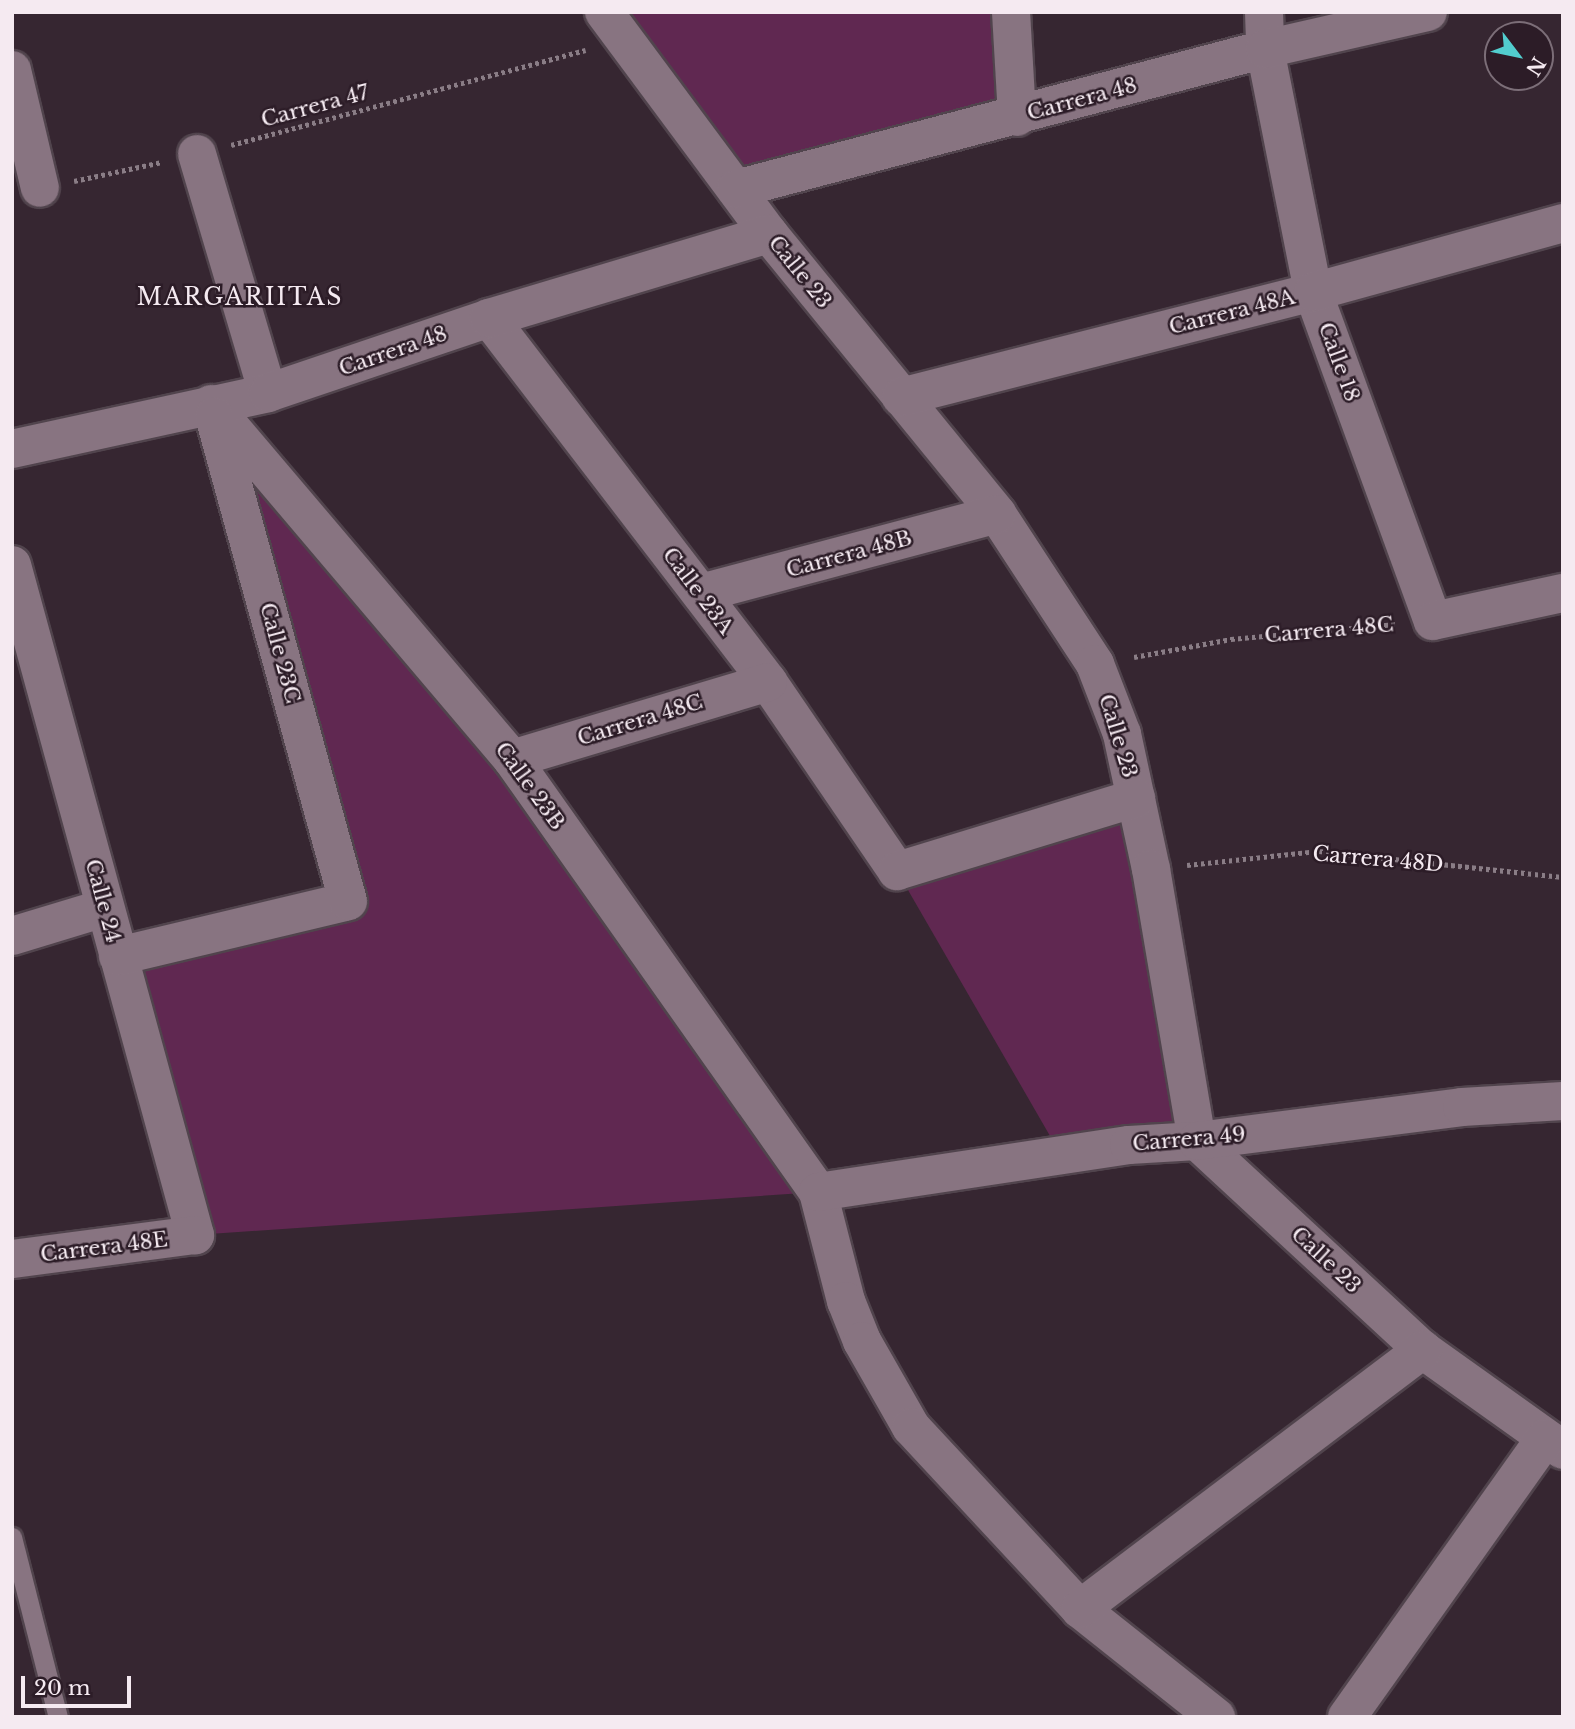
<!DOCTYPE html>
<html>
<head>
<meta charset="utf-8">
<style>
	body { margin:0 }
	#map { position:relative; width:1575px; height:1729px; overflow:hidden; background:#362631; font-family:"Libre Baskerville",serif }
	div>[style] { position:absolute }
	.green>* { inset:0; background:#602851 }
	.path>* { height:4.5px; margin-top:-2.25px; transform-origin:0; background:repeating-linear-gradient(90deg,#8a7d86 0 3.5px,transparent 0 7px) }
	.roads { filter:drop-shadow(2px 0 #51444d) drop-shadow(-2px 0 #51444d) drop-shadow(0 2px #51444d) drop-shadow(0 -2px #51444d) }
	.service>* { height:19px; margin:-9.5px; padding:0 9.5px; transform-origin:9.5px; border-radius:9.5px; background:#887481 }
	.minor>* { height:38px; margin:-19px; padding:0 19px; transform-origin:19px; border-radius:19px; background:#887481 }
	span { translate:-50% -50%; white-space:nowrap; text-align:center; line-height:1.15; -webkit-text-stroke:5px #2c1c27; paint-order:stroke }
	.street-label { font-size:21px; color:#f5eaf1 }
	.neighbourhood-label { font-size:23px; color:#f5eaf1; letter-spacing:2px }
	.frame { position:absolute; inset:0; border:14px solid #f5eaf1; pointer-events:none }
	.north { position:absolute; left:1484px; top:21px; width:70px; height:70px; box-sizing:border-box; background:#2c1c27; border:2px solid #7c6e78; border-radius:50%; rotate:122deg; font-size:19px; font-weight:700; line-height:28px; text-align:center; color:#f5eaf1 }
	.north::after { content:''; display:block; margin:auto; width:24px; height:32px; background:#52cdce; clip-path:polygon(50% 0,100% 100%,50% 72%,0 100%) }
	.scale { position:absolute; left:21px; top:1676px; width:110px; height:32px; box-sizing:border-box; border:4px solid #f5eaf1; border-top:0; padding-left:9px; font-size:21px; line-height:24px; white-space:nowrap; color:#f5eaf1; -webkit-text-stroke:5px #2c1c27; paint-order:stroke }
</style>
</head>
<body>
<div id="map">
	<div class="green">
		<i style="clip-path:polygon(608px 12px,1011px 12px,1017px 117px,736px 189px)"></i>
		<i style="clip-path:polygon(211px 404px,523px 774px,818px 1192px,195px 1235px,118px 957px,348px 901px)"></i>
		<i style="clip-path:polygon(1136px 798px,1197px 1141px,1061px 1155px,897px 871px)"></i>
	</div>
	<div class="path">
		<i style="left:231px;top:145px;width:367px;rotate:-15deg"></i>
		<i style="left:74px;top:181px;width:90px;rotate:-12.2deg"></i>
		<i style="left:1134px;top:657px;width:99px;rotate:-10.5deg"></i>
		<i style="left:1231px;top:639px;width:166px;rotate:-5.2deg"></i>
		<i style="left:1187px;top:865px;width:133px;rotate:-6.1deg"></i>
		<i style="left:1319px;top:851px;width:245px;rotate:6.1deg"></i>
	</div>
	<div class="roads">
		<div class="service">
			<i style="left:12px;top:1537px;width:186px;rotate:75.7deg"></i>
		</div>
		<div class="minor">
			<i style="left:604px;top:12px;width:277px;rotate:53.4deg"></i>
			<i style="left:769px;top:234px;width:361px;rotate:50.8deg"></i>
			<i style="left:997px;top:514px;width:179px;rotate:56.8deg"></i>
			<i style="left:1095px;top:664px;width:75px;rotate:68.9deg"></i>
			<i style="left:1122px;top:734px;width:138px;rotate:77.9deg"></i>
			<i style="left:1151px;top:869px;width:276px;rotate:80.4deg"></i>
			<i style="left:1197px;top:1141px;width:308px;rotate:42.8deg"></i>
			<i style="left:1423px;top:1350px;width:172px;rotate:35.5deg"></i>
			<i style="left:1011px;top:12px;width:105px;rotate:86.7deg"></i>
			<i style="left:1264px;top:12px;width:37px;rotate:88deg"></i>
			<i style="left:1265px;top:49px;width:248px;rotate:78.8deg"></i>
			<i style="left:1313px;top:292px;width:350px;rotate:70deg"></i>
			<i style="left:1433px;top:621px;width:133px;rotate:-12.2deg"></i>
			<i style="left:12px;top:70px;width:121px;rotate:76.7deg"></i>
			<i style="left:197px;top:154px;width:249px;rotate:73.5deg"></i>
			<i style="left:736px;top:189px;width:547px;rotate:-14.82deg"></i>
			<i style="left:1265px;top:49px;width:167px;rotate:-12.8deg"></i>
			<i style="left:489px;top:318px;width:459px;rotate:52.5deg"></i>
			<i style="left:768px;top:682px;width:229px;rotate:55.7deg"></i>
			<i style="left:897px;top:871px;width:250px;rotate:-17deg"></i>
			<i style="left:901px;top:397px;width:425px;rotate:-14.3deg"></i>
			<i style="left:1313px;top:292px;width:259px;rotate:-15.4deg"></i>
			<i style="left:211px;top:404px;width:465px;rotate:49.7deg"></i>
			<i style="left:512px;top:759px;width:530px;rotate:54.75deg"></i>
			<i style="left:818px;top:1192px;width:113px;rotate:75.6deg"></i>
			<i style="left:846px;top:1301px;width:43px;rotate:68.2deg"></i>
			<i style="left:862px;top:1341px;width:99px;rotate:60.3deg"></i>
			<i style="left:911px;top:1427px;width:248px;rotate:47.1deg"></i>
			<i style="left:1080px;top:1609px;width:174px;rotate:38.5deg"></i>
			<i style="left:12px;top:449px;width:262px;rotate:-12.3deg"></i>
			<i style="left:268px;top:393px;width:233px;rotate:-18.7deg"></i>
			<i style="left:489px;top:318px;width:292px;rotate:-16.7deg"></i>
			<i style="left:12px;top:565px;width:695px;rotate:74.72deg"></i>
			<i style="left:195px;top:1235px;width:185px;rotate:172.5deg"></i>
			<i style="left:701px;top:593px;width:306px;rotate:-14.9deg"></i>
			<i style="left:512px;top:759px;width:267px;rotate:-16.7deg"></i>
			<i style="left:12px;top:936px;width:96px;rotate:-16.9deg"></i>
			<i style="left:118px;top:956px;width:236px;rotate:-13.4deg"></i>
			<i style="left:348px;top:901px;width:503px;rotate:-105.44deg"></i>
			<i style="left:818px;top:1192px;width:315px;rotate:-8.6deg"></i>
			<i style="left:1129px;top:1145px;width:68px;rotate:-3.4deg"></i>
			<i style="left:1197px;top:1141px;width:267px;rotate:-7.3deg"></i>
			<i style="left:1462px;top:1107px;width:101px;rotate:-3.4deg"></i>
			<i style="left:1080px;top:1609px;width:430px;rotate:-37.1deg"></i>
			<i style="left:1347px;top:1717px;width:342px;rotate:-54.6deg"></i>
		</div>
	</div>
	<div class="street-label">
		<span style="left:1082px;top:99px;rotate:-15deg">Carrera 48</span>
		<span style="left:315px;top:106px;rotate:-15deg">Carrera 47</span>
		<span style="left:800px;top:272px;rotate:51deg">Calle 23</span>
		<span style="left:1232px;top:312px;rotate:-14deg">Carrera 48A</span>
		<span style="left:393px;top:351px;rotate:-19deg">Carrera 48</span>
		<span style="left:1339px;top:362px;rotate:70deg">Calle 18</span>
		<span style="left:849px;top:554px;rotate:-15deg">Carrera 48B</span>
		<span style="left:698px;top:591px;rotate:53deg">Calle 23A</span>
		<span style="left:1329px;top:630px;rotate:-5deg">Carrera 48C</span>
		<span style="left:280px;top:653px;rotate:75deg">Calle 23C</span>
		<span style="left:640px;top:720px;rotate:-17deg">Carrera 48C</span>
		<span style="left:1118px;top:736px;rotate:73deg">Calle 23</span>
		<span style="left:530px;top:786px;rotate:54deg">Calle 23B</span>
		<span style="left:1378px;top:859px;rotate:5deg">Carrera 48D</span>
		<span style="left:103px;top:901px;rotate:75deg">Calle 24</span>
		<span style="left:1189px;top:1139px;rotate:-5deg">Carrera 49</span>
		<span style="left:104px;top:1247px;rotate:-7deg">Carrera 48E</span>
		<span style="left:1326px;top:1260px;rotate:43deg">Calle 23</span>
	</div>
	<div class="neighbourhood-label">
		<span style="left:240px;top:297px">MARGARIITAS</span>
	</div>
	<div class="frame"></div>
	<div class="north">N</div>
	<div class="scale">20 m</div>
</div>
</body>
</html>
